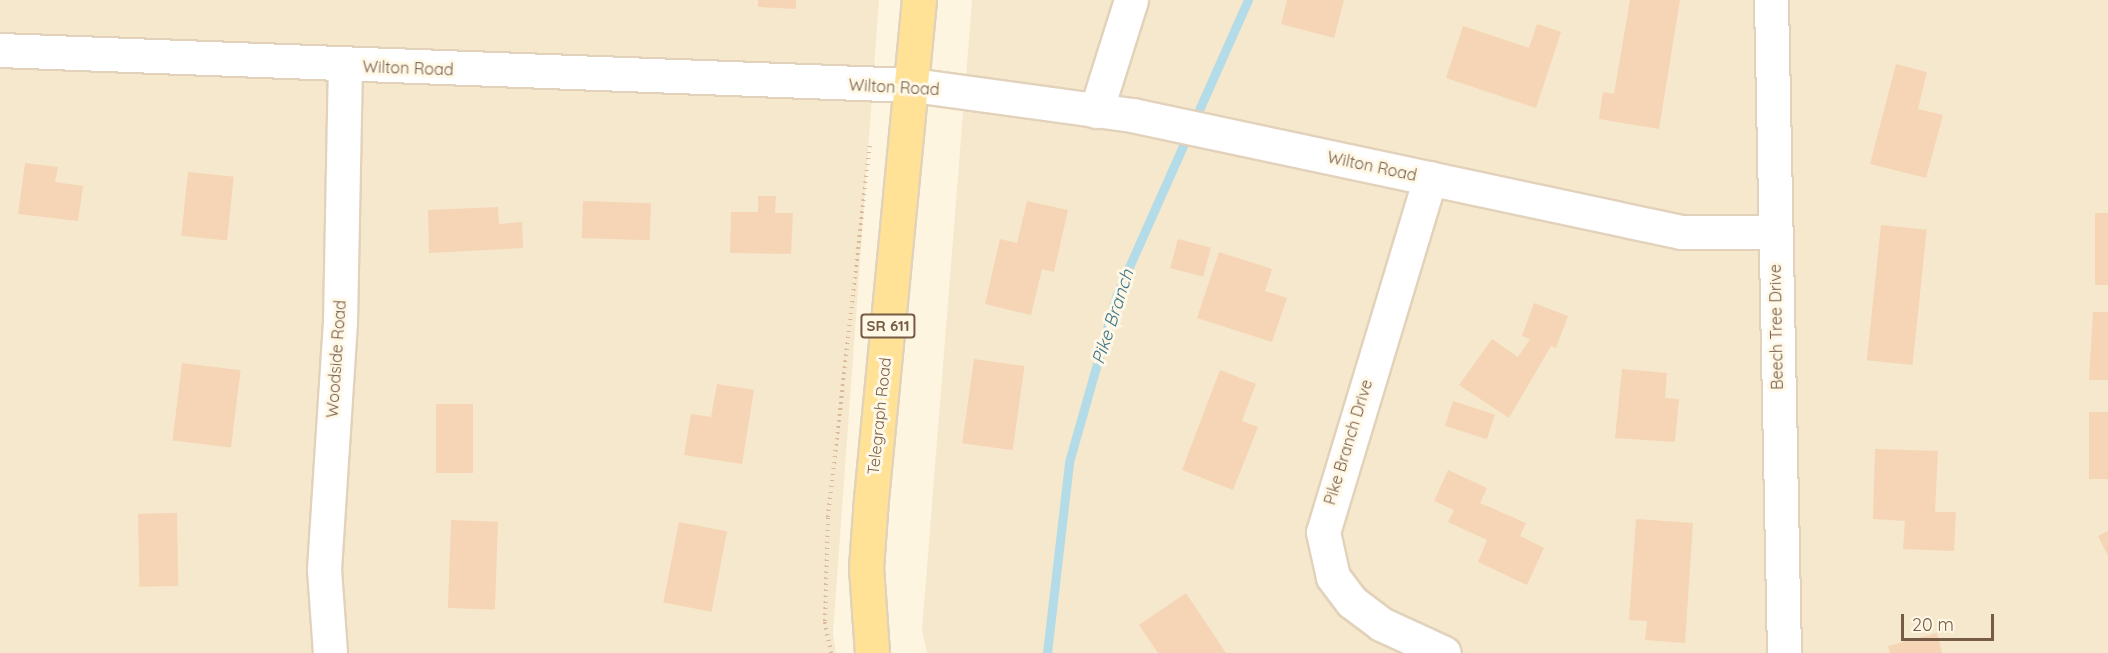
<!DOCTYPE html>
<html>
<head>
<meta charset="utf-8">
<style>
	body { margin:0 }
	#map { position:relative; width:2108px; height:653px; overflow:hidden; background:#fef5e0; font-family:Quicksand,sans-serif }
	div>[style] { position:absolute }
	.residential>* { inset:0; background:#f6e8cd }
	.stream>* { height:9px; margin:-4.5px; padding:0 4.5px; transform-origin:4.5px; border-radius:4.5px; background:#b3dbe8 }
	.building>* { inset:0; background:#f5d5b5; transform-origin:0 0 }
	.path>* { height:4px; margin-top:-2px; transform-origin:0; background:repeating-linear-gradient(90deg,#dab999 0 1.5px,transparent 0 6px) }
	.roads { filter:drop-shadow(2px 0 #e2d2bb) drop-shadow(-2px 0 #e2d2bb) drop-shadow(0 2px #e2d2bb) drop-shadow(0 -2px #e2d2bb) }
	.minor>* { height:33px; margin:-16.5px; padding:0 16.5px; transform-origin:16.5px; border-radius:16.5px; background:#fff }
	.major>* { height:33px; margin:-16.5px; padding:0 16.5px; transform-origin:16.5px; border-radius:16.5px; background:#ffe295 }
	span { translate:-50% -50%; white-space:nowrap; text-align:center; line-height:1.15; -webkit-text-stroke:6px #fff8e7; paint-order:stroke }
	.shield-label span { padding:2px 4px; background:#fff8e7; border:2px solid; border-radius:4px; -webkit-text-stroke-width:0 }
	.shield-label { font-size:15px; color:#765c45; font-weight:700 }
	.street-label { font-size:16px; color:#765c45 }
	.water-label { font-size:18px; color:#3d768b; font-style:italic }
	.scale { position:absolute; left:1901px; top:614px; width:93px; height:27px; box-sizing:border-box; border:3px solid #765c45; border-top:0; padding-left:8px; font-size:18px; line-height:21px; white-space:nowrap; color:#765c45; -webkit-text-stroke:4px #fff8e7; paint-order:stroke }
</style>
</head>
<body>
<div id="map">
	<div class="residential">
		<i style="clip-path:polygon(0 0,879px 0,833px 633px,836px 653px,0 653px)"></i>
		<i style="clip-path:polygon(972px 0,2108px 0,2108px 653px,927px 653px,922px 630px)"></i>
	</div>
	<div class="stream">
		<i style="left:1047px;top:653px;width:192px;rotate:-83.4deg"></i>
		<i style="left:1069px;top:462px;width:175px;rotate:-74.1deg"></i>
		<i style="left:1117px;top:294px;width:322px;rotate:-66deg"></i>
	</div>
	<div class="building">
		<i style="clip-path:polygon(758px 0,796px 0,796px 9px,758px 7px)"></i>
		<i style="clip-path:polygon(1287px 0,1344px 0,1334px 38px,1281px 24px)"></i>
		<i style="clip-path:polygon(1630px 0,1680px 0,1659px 129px,1599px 119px,1603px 92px,1614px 94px)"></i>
		<i style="clip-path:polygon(1537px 24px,1561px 32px,1536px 108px,1446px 78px,1463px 26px,1529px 48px)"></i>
		<i style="clip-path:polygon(1896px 64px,1927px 72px,1918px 109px,1943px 115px,1926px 178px,1870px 164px)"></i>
		<i style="clip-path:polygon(25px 163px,58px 167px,55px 182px,83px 186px,78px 221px,18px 214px)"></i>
		<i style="left:188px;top:172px;width:46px;height:64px;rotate:6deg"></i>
		<i style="clip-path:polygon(758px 196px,776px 196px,775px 213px,793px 213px,791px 254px,730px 253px,731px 212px,758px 212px)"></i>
		<i style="left:583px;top:201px;width:68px;height:37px;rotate:2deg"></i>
		<i style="clip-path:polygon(1027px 201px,1068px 210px,1054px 272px,1042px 269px,1031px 315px,985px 304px,1000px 239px,1017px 243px)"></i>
		<i style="clip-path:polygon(498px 207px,499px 224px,522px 222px,523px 248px,429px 253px,428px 210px)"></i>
		<i style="left:2095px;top:213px;width:13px;height:72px"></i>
		<i style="left:1881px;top:225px;width:46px;height:136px;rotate:6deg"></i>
		<i style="left:1178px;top:239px;width:34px;height:30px;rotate:15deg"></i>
		<i style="clip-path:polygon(1219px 252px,1272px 269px,1265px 291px,1287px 298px,1272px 342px,1197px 318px)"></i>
		<i style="clip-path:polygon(1534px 303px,1568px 316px,1556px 348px,1551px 346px,1509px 418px,1459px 385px,1492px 339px,1518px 357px,1530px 339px,1522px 336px)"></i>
		<i style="clip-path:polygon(2093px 312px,2108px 312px,2108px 380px,2089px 380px)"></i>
		<i style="left:974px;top:359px;width:51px;height:85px;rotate:8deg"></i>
		<i style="left:182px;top:363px;width:59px;height:78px;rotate:7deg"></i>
		<i style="clip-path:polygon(1622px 369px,1667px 373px,1665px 398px,1679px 399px,1675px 442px,1615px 438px)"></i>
		<i style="clip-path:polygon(1220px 370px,1256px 384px,1242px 421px,1258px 427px,1233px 490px,1182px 470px)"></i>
		<i style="clip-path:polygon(717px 384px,754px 390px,742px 464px,684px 455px,691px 414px,711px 417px)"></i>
		<i style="left:1453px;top:401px;width:44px;height:26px;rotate:18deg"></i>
		<i style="left:436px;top:404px;width:37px;height:69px"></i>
		<i style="left:2108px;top:412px;width:67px;height:19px;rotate:90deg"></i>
		<i style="clip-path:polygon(1875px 449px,1938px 451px,1935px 512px,1956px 512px,1954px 551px,1903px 549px,1905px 521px,1873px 519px)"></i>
		<i style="clip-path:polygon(1448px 470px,1487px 488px,1480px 503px,1526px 523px,1520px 536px,1544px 548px,1527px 585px,1478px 562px,1487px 540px,1448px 522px,1454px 510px,1434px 501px)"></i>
		<i style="left:177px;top:513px;width:73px;height:39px;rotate:89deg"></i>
		<i style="clip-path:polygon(1636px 519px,1693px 523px,1685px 643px,1645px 640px,1647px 621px,1629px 620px)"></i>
		<i style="left:451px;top:520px;width:47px;height:88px;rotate:2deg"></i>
		<i style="left:679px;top:522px;width:49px;height:82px;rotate:11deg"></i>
		<i style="clip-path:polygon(2108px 531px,2108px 556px,2098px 536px)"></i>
		<i style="clip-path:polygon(1186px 593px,1226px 653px,1158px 653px,1139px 625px)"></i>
		<i style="clip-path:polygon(1937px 633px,1942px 653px,1890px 653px,1888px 646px)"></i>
	</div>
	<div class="path">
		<i style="left:831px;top:653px;width:33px;rotate:-101deg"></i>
		<i style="left:825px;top:621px;width:104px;rotate:-88.3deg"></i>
		<i style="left:828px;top:517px;width:375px;rotate:-83.6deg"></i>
	</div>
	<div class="roads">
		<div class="minor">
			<i style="left:1771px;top:0;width:653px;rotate:88.86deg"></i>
			<i style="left:0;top:50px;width:914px;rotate:2.2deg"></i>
			<i style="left:913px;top:85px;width:221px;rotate:7.8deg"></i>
			<i style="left:1132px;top:115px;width:561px;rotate:12.03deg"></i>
			<i style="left:1681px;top:232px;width:93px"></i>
			<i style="left:1096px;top:111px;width:116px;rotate:-72.5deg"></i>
			<i style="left:1430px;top:178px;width:370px;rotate:106.8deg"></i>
			<i style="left:1323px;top:532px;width:46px;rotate:77.5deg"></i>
			<i style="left:1333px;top:577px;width:31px;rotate:53deg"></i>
			<i style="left:1352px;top:602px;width:36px;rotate:37deg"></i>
			<i style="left:1381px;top:624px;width:69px;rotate:24.7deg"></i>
			<i style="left:330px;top:653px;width:84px;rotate:-94.1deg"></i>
			<i style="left:324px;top:569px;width:248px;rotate:-86.3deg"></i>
			<i style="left:340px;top:322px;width:257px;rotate:-88.9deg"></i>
		</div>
		<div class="major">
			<i style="left:872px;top:653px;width:85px;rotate:-94deg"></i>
			<i style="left:866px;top:568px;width:69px;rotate:-85.9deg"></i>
			<i style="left:871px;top:499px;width:501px;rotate:-84.51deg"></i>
		</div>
	</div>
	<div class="shield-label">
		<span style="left:888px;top:326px">SR 611</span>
	</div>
	<div class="street-label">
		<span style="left:408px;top:68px;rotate:2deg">Wilton Road</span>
		<span style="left:894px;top:87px;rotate:3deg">Wilton Road</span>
		<span style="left:1372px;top:166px;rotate:12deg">Wilton Road</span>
		<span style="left:1776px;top:327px;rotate:-91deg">Beech Tree Drive</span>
		<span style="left:336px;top:359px;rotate:-86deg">Woodside Road</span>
		<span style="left:879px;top:416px;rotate:-84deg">Telegraph Road</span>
		<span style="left:1348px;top:442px;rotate:-73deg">Pike Branch Drive</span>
	</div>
	<div class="water-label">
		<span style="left:1113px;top:317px;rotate:-72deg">Pike Branch</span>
	</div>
	<div class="scale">20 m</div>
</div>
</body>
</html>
